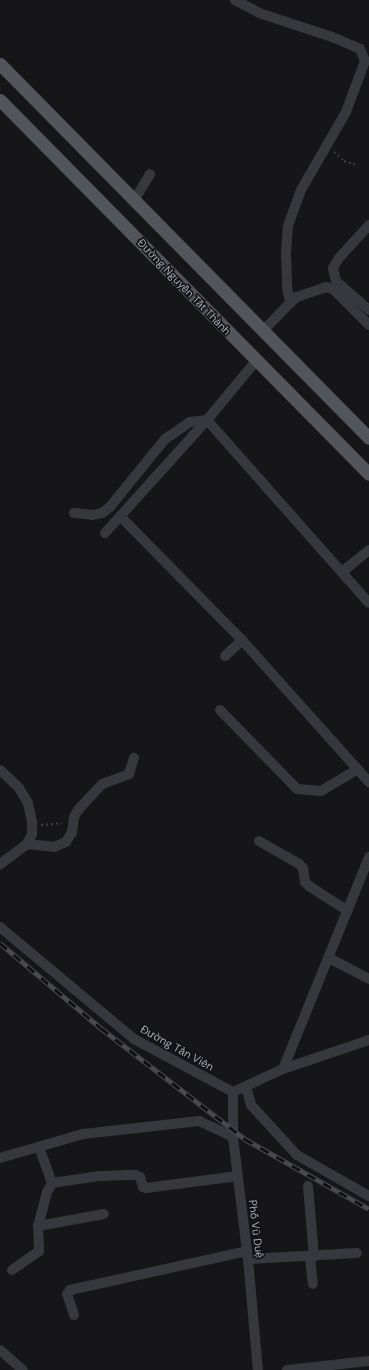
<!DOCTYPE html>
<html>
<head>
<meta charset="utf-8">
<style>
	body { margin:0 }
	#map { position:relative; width:369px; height:1370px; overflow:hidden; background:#161618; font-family:"DM Sans",sans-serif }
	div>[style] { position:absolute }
	.path>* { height:2px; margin-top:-1px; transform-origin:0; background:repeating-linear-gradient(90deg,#3d3f44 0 2px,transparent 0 5px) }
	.minor>* { height:10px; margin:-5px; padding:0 5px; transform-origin:5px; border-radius:5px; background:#37383d }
	.major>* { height:13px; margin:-6.5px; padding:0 6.5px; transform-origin:6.5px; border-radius:6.5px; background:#53555c }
	.rail>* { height:4.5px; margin-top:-2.25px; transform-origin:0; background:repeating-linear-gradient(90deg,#111113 0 9px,#4a4c52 0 18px); box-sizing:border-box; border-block:1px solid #4a4c52 }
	span { translate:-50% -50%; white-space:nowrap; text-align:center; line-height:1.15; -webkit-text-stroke:3px #111113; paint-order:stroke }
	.street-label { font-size:11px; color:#a8adb8 }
</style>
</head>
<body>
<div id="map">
	<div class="path">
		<i style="left:334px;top:152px;width:13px;rotate:42deg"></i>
		<i style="left:344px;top:161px;width:13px;rotate:18deg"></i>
		<i style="left:41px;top:825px;width:21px;rotate:-5deg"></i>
	</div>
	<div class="minor">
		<i style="left:235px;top:0;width:27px;rotate:28deg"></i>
		<i style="left:259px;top:13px;width:77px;rotate:18.2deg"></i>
		<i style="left:332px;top:37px;width:30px;rotate:23deg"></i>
		<i style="left:360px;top:49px;width:13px;rotate:67deg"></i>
		<i style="left:365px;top:61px;width:54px;rotate:110.4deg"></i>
		<i style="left:346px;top:112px;width:90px;rotate:120deg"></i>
		<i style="left:301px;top:190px;width:37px;rotate:110deg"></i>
		<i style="left:288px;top:225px;width:27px;rotate:94deg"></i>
		<i style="left:286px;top:252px;width:35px;rotate:88deg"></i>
		<i style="left:287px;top:287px;width:16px;rotate:79deg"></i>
		<i style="left:290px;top:303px;width:39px;rotate:134deg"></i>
		<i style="left:135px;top:199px;width:29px;rotate:-59deg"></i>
		<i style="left:369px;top:225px;width:45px;rotate:132.3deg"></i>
		<i style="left:339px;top:258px;width:12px;rotate:121deg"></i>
		<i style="left:333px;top:268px;width:13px;rotate:77deg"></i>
		<i style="left:336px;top:281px;width:44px;rotate:41.3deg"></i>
		<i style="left:290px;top:303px;width:9px;rotate:-41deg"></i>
		<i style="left:297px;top:297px;width:31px;rotate:-19deg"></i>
		<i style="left:326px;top:287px;width:7px;rotate:16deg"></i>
		<i style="left:333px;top:289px;width:51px;rotate:45deg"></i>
		<i style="left:256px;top:361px;width:77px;rotate:129.7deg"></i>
		<i style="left:207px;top:420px;width:244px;rotate:48.5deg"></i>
		<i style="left:74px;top:513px;width:18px;rotate:6deg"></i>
		<i style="left:92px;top:515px;width:10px;rotate:-11deg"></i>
		<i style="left:102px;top:513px;width:10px;rotate:-37deg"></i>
		<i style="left:110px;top:507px;width:87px;rotate:-51deg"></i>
		<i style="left:165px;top:439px;width:30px;rotate:-34deg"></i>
		<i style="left:190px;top:422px;width:17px;rotate:-7deg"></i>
		<i style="left:120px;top:516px;width:174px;rotate:45.5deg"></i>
		<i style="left:242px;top:640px;width:191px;rotate:48.2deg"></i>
		<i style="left:105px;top:533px;width:152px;rotate:-47.9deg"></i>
		<i style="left:342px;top:572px;width:35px;rotate:-39deg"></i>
		<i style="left:225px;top:656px;width:23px;rotate:-43deg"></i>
		<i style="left:220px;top:710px;width:110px;rotate:45.7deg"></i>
		<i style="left:297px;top:789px;width:24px;rotate:5deg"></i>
		<i style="left:321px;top:791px;width:43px;rotate:-30.7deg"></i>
		<i style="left:0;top:770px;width:26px;rotate:43deg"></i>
		<i style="left:19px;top:788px;width:17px;rotate:59deg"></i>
		<i style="left:28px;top:803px;width:19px;rotate:78deg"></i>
		<i style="left:32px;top:822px;width:12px;rotate:90deg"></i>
		<i style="left:32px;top:834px;width:11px;rotate:117deg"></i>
		<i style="left:27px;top:844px;width:34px;rotate:143deg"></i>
		<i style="left:259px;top:841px;width:46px;rotate:29.9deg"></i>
		<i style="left:299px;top:864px;width:6px;rotate:45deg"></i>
		<i style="left:303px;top:868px;width:14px;rotate:82deg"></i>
		<i style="left:305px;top:882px;width:6px;rotate:45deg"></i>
		<i style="left:309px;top:886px;width:46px;rotate:32.7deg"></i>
		<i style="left:27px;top:844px;width:27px;rotate:6deg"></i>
		<i style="left:54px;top:847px;width:13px;rotate:-23deg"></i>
		<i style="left:66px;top:842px;width:12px;rotate:-59deg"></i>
		<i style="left:72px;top:832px;width:15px;rotate:-82deg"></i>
		<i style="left:74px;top:817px;width:8px;rotate:-60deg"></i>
		<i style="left:78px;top:810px;width:35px;rotate:-47deg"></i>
		<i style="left:102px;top:784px;width:29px;rotate:-20deg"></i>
		<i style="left:129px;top:774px;width:17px;rotate:-73deg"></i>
		<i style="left:0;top:927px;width:175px;rotate:39.9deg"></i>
		<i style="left:134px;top:1039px;width:112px;rotate:28.2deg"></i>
		<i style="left:233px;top:1092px;width:55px;rotate:-24.7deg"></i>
		<i style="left:283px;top:1069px;width:91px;rotate:-18.6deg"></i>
		<i style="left:329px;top:958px;width:45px;rotate:27.7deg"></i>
		<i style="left:283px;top:1069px;width:229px;rotate:-67.9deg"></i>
		<i style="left:246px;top:1087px;width:19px;rotate:74deg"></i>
		<i style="left:251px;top:1105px;width:68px;rotate:47.4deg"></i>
		<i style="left:297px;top:1155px;width:83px;rotate:29.7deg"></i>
		<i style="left:233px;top:1092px;width:45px;rotate:90deg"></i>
		<i style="left:233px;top:1137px;width:123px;rotate:83deg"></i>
		<i style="left:248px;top:1259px;width:111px;rotate:84.9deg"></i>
		<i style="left:39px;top:1147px;width:38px;rotate:70deg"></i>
		<i style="left:0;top:1158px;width:86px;rotate:-16.1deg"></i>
		<i style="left:83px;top:1134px;width:117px;rotate:-6.4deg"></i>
		<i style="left:199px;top:1121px;width:38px;rotate:25deg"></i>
		<i style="left:308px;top:1186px;width:71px;rotate:85.2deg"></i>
		<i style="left:38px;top:1226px;width:67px;rotate:-10.3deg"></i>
		<i style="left:310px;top:1257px;width:27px;rotate:84deg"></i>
		<i style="left:248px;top:1259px;width:109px;rotate:-3.2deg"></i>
		<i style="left:12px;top:1270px;width:33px;rotate:-35deg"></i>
		<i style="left:39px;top:1251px;width:25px;rotate:-92deg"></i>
		<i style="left:38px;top:1226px;width:35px;rotate:-75deg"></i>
		<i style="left:47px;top:1192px;width:10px;rotate:-61deg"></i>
		<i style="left:52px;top:1183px;width:49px;rotate:-8.3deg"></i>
		<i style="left:100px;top:1176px;width:35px;rotate:-2deg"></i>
		<i style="left:135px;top:1175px;width:5px;rotate:22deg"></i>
		<i style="left:140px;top:1177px;width:10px;rotate:73deg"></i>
		<i style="left:143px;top:1187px;width:3px;rotate:18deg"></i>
		<i style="left:146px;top:1188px;width:93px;rotate:-7.4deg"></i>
		<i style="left:74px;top:1315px;width:22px;rotate:-108deg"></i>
		<i style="left:67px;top:1294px;width:5px;rotate:-53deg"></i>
		<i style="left:70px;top:1290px;width:181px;rotate:-12.4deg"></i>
		<i style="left:0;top:1350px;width:30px;rotate:41deg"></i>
		<i style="left:287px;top:1370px;width:82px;rotate:-6.3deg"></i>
	</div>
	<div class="major">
		<i style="left:0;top:64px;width:525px;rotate:45.39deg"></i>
		<i style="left:0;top:100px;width:525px;rotate:45.39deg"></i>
	</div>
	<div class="rail">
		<i style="left:0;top:943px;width:132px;rotate:40.1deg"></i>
		<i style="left:101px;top:1028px;width:182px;rotate:37.6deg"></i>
		<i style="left:245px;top:1139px;width:142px;rotate:29.4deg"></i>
	</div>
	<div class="street-label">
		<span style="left:184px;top:287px;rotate:46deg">Đường Nguyễn Tất Thành</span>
		<span style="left:177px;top:1048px;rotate:29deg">Đường Tản Viên</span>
		<span style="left:256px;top:1229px;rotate:83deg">Phố Vũ Duệ</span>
	</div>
</div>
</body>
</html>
